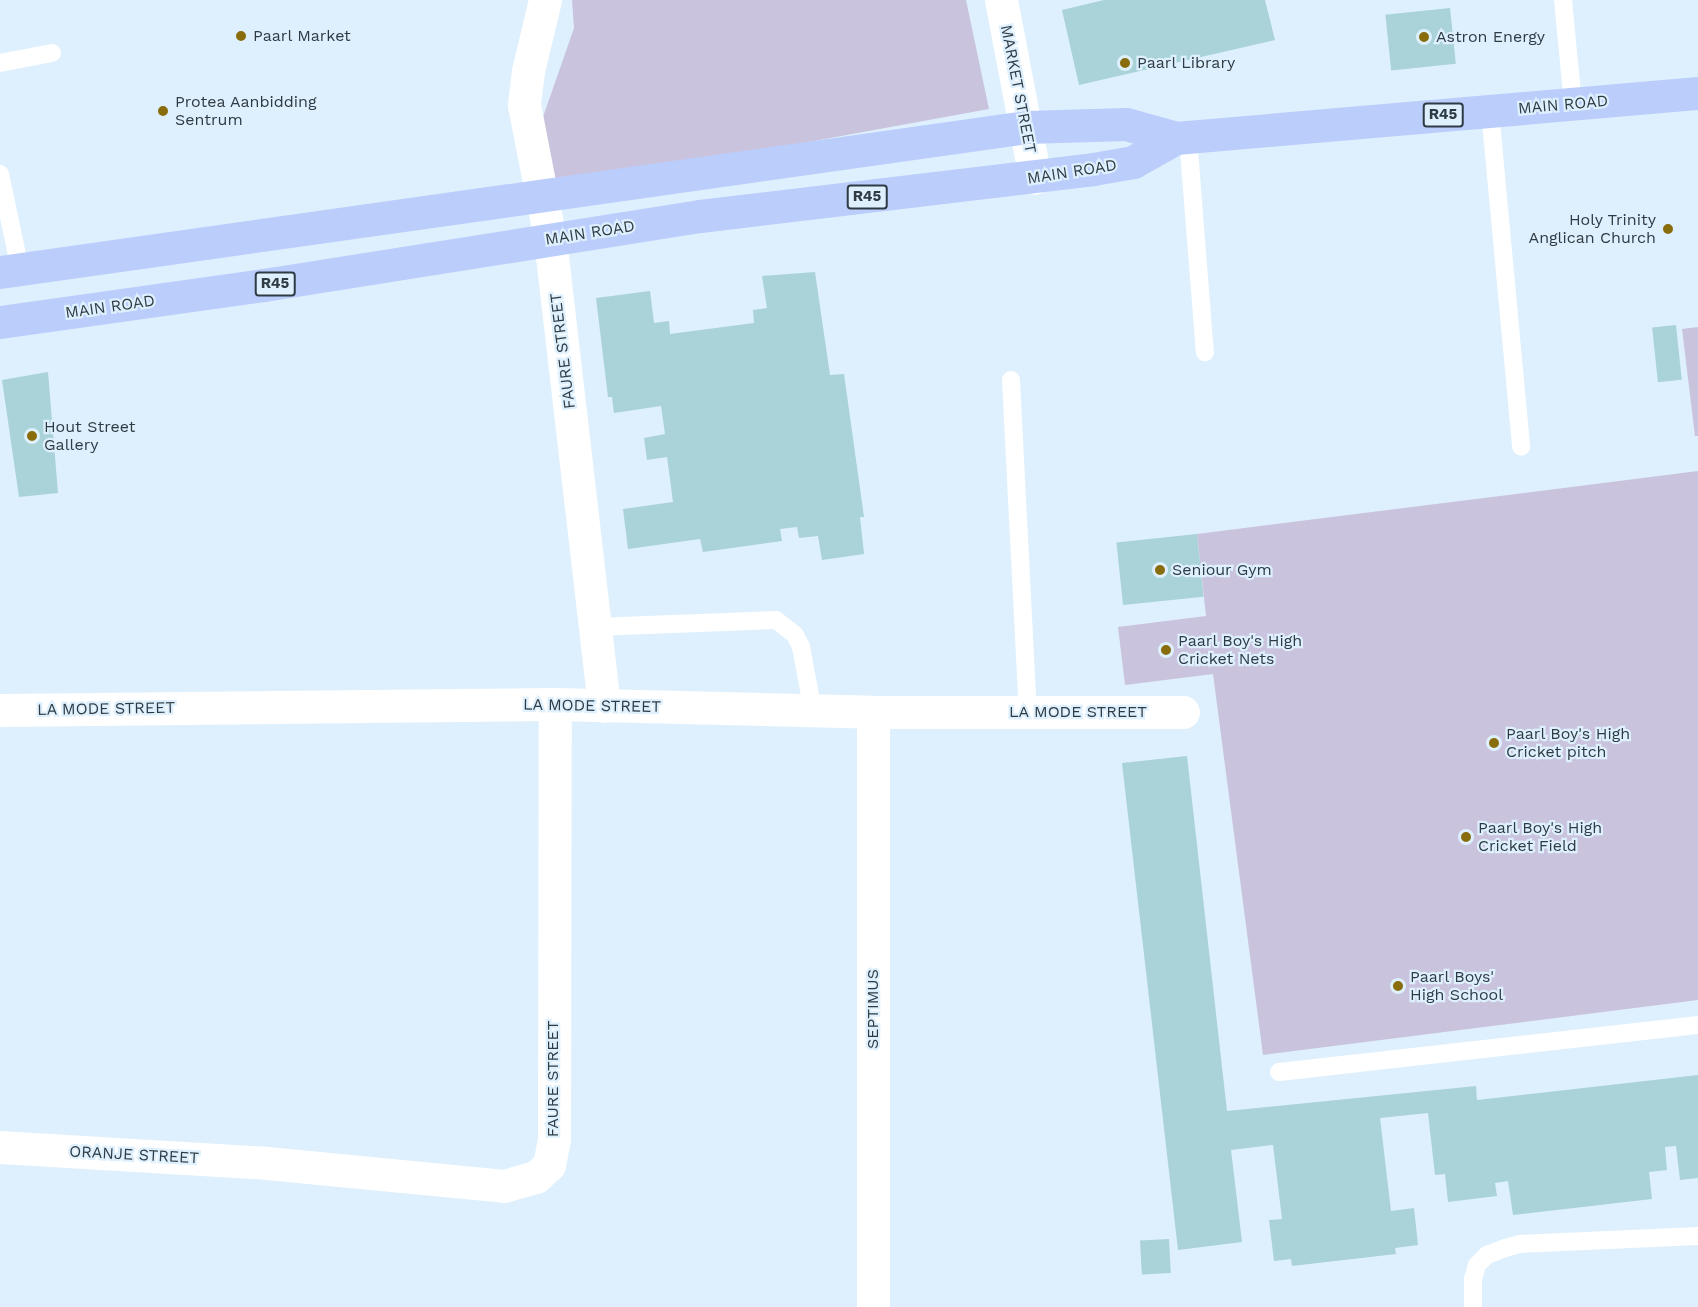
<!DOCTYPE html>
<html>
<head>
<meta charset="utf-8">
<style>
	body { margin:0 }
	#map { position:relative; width:1698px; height:1307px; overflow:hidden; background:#def0fd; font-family:"Work Sans",sans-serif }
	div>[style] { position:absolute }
	.green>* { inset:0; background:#cac3de }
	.building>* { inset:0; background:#a9d2d9; transform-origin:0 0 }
	.service>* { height:18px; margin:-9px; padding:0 9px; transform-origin:9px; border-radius:9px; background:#fff }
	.minor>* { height:33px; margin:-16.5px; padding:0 16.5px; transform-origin:16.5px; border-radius:16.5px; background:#fff }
	.secondary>* { height:33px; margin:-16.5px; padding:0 16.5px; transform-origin:16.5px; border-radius:16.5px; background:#fff }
	.primary>* { height:33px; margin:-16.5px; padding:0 16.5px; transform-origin:16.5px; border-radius:16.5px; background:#bbcdfb }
	.dots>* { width:16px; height:16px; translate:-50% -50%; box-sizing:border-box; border:3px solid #def0fd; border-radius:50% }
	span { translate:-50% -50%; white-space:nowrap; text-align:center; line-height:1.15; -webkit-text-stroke:4.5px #def0fd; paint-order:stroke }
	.shield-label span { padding:2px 4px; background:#def0fd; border:2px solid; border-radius:4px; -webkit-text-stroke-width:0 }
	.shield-label { font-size:15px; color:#2f3b44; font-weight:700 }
	.poi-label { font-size:16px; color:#2f3b44 }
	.left { translate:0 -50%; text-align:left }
	.right { translate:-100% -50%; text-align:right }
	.street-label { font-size:16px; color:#2f3b44 }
</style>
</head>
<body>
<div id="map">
	<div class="green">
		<i style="clip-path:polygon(572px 0,966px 0,989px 109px,545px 190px,536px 137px,574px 28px)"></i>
		<i style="clip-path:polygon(1698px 327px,1698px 436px,1695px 436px,1682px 329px)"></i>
		<i style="clip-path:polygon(1698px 471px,1698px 1000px,1263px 1055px,1213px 674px,1125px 685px,1118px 627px,1206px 616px,1197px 534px)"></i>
	</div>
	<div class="building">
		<i style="clip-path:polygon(1104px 0,1265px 0,1275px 40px,1079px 85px,1062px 10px)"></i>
		<i style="left:1450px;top:8px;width:56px;height:65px;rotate:84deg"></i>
		<i style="clip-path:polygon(815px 272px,830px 375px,844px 374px,864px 517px,860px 517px,864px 554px,822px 560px,818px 536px,799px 538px,797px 527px,780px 529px,782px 541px,703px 552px,700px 539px,628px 549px,623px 509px,673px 502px,667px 457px,647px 460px,644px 438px,665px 434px,661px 406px,614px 413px,612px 397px,608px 397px,596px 298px,650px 291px,654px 323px,669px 321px,670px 334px,754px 323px,753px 310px,767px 308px,762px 276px)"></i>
		<i style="left:1676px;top:325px;width:55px;height:24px;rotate:84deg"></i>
		<i style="clip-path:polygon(48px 372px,58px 493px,19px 497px,2px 380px)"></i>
		<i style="left:1197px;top:534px;width:63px;height:81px;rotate:84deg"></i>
		<i style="clip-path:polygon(1187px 756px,1227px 1111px,1476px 1086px,1477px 1100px,1698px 1075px,1698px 1178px,1680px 1180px,1676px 1146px,1665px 1147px,1667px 1170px,1649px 1172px,1652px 1199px,1513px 1215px,1508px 1181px,1495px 1183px,1497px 1196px,1448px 1202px,1445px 1174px,1435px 1175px,1428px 1113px,1380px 1118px,1391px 1211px,1414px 1208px,1418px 1245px,1395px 1248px,1396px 1254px,1292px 1266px,1291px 1259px,1274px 1261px,1269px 1220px,1282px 1219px,1273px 1145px,1231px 1150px,1242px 1242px,1178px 1250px,1122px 763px)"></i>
		<i style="left:1169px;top:1239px;width:34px;height:29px;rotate:87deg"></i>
	</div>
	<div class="service">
		<i style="left:1563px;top:0;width:104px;rotate:84.5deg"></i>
		<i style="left:0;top:63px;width:53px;rotate:-10.9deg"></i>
		<i style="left:1490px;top:111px;width:337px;rotate:84.7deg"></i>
		<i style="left:1188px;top:138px;width:215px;rotate:85.5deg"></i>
		<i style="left:0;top:174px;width:97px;rotate:78.1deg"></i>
		<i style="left:1011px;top:380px;width:332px;rotate:87.1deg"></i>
		<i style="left:595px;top:627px;width:181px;rotate:-2.2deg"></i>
		<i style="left:776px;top:620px;width:24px;rotate:38deg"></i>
		<i style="left:795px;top:635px;width:13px;rotate:63deg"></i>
		<i style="left:801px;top:647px;width:65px;rotate:79.4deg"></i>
		<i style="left:1279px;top:1072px;width:422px;rotate:-6.4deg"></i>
		<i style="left:1473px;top:1307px;width:28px;rotate:-90deg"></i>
		<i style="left:1473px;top:1279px;width:15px;rotate:-74deg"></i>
		<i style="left:1477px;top:1265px;width:14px;rotate:-45deg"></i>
		<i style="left:1487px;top:1255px;width:19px;rotate:-21deg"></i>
		<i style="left:1505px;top:1248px;width:16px;rotate:-15deg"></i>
		<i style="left:1520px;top:1244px;width:178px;rotate:-2.6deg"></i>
	</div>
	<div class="minor">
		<i style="left:545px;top:0;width:73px;rotate:103.5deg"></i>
		<i style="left:528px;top:71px;width:34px;rotate:97deg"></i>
		<i style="left:524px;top:105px;width:136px;rotate:79deg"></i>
		<i style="left:550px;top:239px;width:470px;rotate:83.4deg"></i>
		<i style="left:0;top:710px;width:555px;rotate:-0.62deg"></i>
		<i style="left:555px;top:704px;width:318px;rotate:1.4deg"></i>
		<i style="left:873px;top:712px;width:310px"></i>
		<i style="left:873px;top:712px;width:595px;rotate:90deg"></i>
		<i style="left:0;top:1147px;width:267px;rotate:3.4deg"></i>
		<i style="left:267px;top:1163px;width:238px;rotate:5.5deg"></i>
		<i style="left:504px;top:1186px;width:33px;rotate:-16deg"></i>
		<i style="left:536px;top:1177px;width:18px;rotate:-43deg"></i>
		<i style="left:549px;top:1165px;width:26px;rotate:-79deg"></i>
		<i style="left:554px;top:1139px;width:435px;rotate:-89.9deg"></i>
	</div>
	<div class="secondary">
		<i style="left:1001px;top:0;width:181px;rotate:79.2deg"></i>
	</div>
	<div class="primary">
		<i style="left:0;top:272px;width:1037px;rotate:-8.04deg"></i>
		<i style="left:1027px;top:127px;width:99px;rotate:-1.7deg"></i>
		<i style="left:1126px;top:124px;width:52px;rotate:15.6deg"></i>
		<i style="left:1176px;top:138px;width:524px;rotate:-4.93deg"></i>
		<i style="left:0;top:322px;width:267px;rotate:-8deg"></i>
		<i style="left:264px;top:285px;width:441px;rotate:-9deg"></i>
		<i style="left:700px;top:216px;width:396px;rotate:-6.8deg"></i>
		<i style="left:1093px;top:169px;width:41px;rotate:-9.9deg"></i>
		<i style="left:1133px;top:162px;width:49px;rotate:-29.2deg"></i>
	</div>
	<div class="dots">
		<i style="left:241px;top:36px;background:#896c0b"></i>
		<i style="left:1424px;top:37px;background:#896c0b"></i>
		<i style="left:1125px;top:63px;background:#896c0b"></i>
		<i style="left:163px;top:111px;background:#896c0b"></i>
		<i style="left:1668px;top:229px;background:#896c0b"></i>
		<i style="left:32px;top:436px;background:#896c0b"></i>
		<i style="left:1160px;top:570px;background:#896c0b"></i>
		<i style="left:1166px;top:650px;background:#896c0b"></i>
		<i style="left:1494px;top:743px;background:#896c0b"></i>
		<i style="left:1466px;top:837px;background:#896c0b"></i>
		<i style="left:1398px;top:986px;background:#896c0b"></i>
	</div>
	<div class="shield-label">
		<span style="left:1443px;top:115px">R45</span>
		<span style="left:867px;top:197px">R45</span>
		<span style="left:275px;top:284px">R45</span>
	</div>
	<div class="poi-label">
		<span class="left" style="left:253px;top:36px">Paarl Market</span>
		<span class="left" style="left:1436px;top:37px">Astron Energy</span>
		<span class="left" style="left:1137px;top:63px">Paarl Library</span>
		<span class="left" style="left:175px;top:111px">Protea Aanbidding<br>Sentrum</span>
		<span class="right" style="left:1656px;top:229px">Holy Trinity<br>Anglican Church</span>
		<span class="left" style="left:44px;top:436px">Hout Street<br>Gallery</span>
		<span class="left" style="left:1172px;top:570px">Seniour Gym</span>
		<span class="left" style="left:1178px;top:650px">Paarl Boy's High<br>Cricket Nets</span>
		<span class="left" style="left:1506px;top:743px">Paarl Boy's High<br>Cricket pitch</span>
		<span class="left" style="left:1478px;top:837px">Paarl Boy's High<br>Cricket Field</span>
		<span class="left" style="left:1410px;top:986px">Paarl Boys'<br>High School</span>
	</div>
	<div class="street-label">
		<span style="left:1018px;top:89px;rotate:79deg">MARKET STREET</span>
		<span style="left:1563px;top:105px;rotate:-5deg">MAIN ROAD</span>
		<span style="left:1072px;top:172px;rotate:-9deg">MAIN ROAD</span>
		<span style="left:590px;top:233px;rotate:-9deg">MAIN ROAD</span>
		<span style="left:110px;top:307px;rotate:-8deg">MAIN ROAD</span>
		<span style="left:563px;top:351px;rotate:-97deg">FAURE STREET</span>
		<span style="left:592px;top:706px;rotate:1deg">LA MODE STREET</span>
		<span style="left:106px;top:709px;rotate:-1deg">LA MODE STREET</span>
		<span style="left:1078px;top:712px">LA MODE STREET</span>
		<span style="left:873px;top:1009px;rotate:-90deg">SEPTIMUS</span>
		<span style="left:553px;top:1079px;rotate:-90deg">FAURE STREET</span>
		<span style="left:134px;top:1155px;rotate:3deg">ORANJE STREET</span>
	</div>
</div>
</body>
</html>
